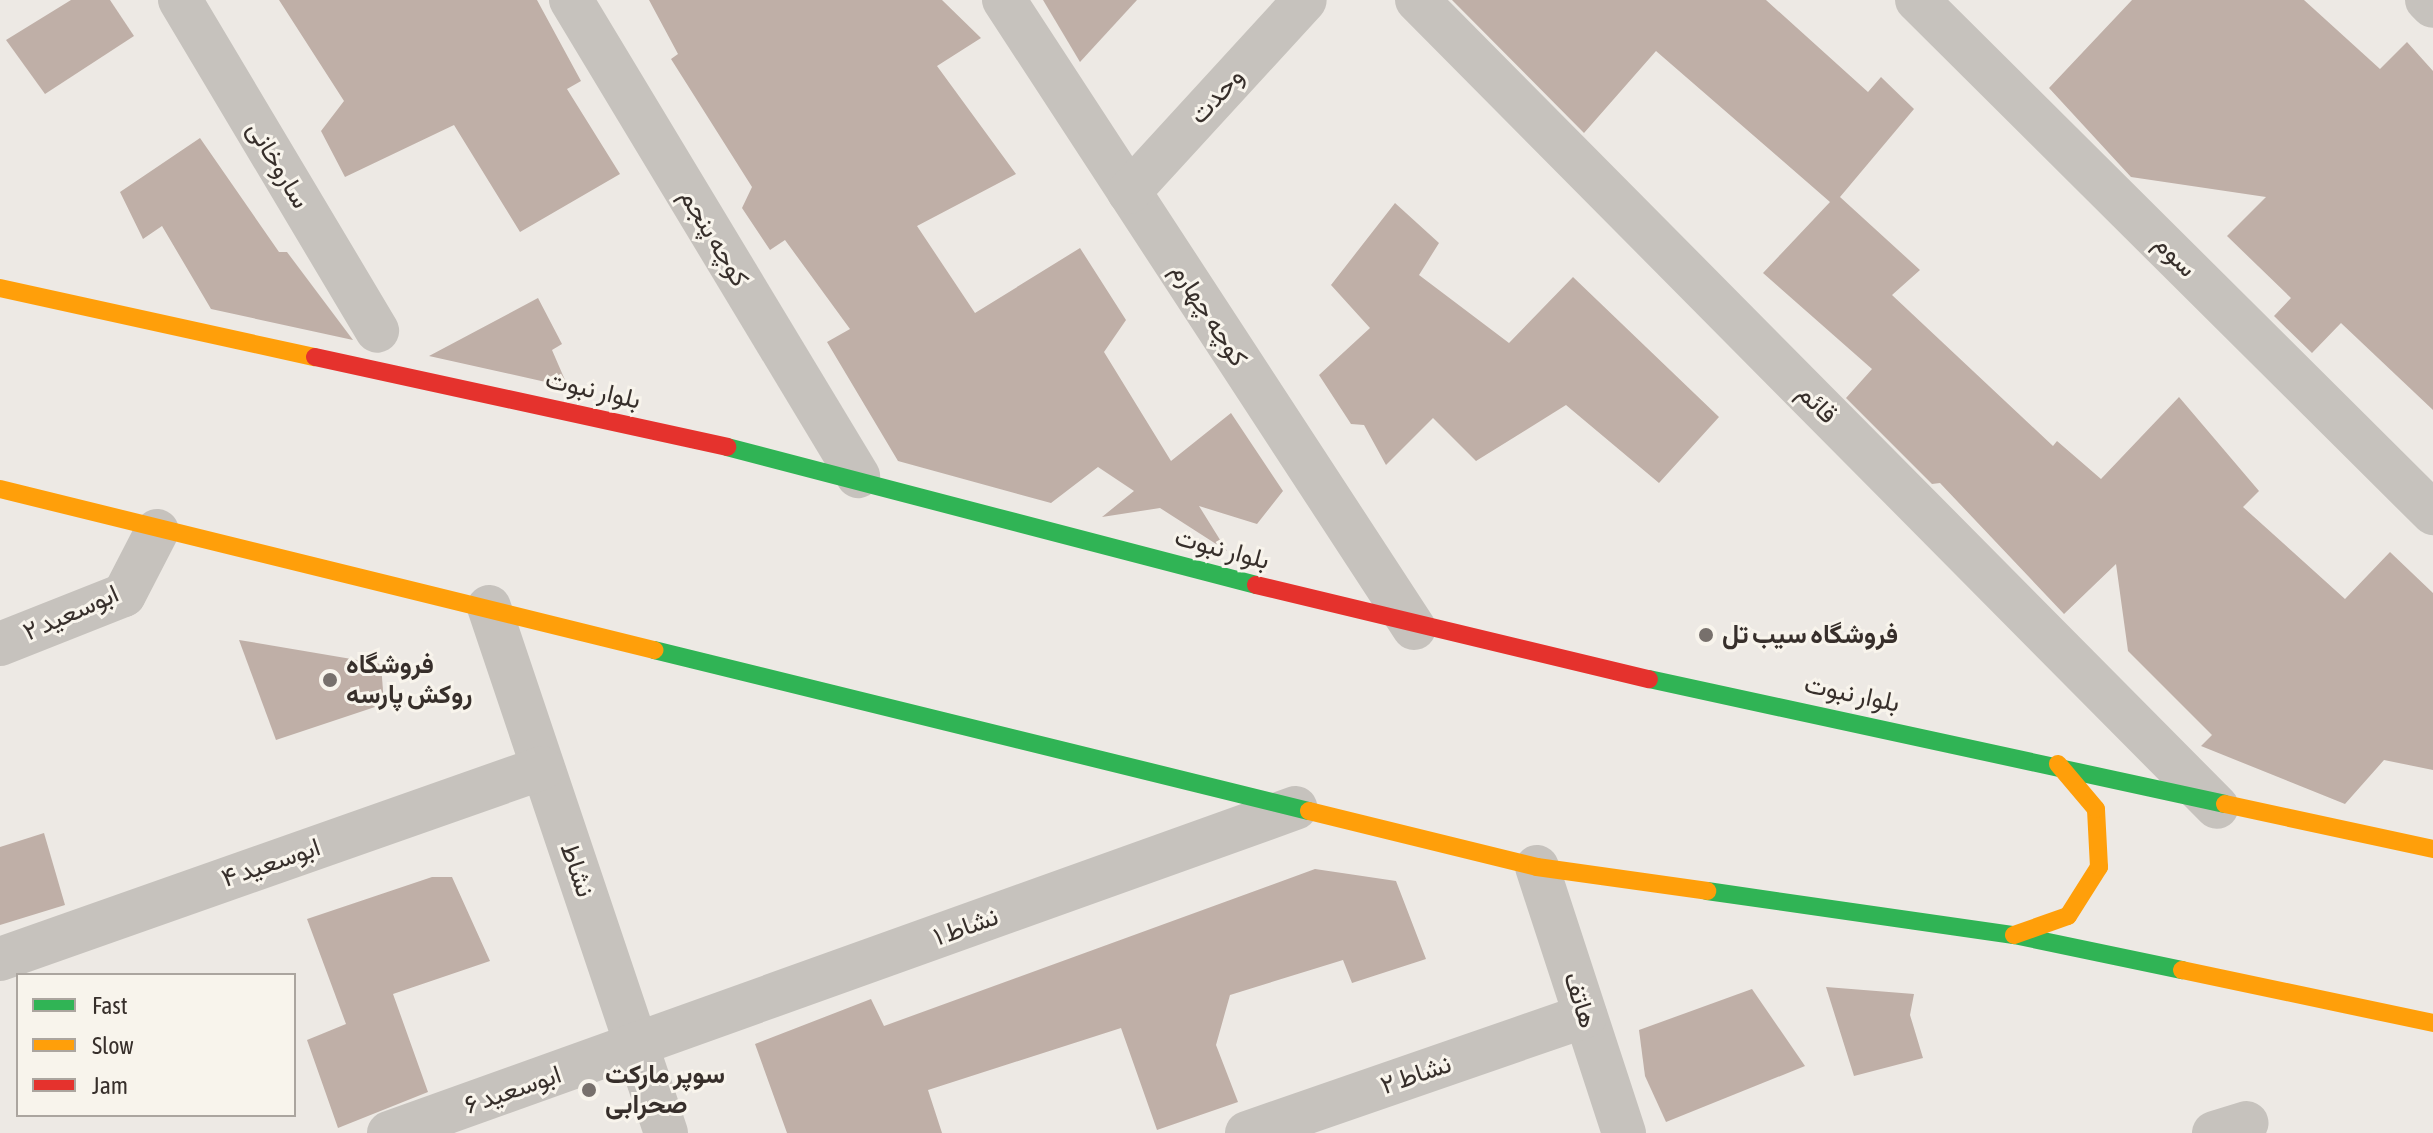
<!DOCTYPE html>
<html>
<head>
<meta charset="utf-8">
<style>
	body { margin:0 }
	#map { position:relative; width:2433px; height:1133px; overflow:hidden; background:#ede9e4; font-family:"Asap Condensed",Vazirmatn,sans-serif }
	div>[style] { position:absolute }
	.building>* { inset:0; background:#bfafa7 }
	.street>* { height:44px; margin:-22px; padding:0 22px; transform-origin:22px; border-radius:22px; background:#c6c2bd }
	.fast>* { height:18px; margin:-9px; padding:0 9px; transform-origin:9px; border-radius:9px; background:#30b455 }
	.slow>* { height:18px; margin:-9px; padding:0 9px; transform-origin:9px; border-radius:9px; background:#ff9f0a }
	.jam>* { height:18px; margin:-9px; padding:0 9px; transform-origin:9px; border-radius:9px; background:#e5322d }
	.dots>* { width:22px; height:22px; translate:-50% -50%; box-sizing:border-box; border:4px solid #f8f4ec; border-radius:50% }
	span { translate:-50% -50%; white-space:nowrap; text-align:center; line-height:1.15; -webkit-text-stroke:6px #f8f4ec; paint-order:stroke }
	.street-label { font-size:26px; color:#372f2b }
	.poi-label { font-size:26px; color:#372f2b; font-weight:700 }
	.left { translate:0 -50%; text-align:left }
	.legend { position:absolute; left:16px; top:973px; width:280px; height:144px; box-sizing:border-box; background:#f8f4ec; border:2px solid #aba59f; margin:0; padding:10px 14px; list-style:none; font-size:24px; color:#372f2b }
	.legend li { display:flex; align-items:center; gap:16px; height:40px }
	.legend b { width:40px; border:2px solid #aba59f }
</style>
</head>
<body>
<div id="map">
	<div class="building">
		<i style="clip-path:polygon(71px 0,110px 0,134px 36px,45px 94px,6px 40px)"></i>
		<i style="clip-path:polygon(279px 0,537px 0,581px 81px,567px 89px,620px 174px,520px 232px,454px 125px,345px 177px,321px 131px,344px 101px)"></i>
		<i style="clip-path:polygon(649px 0,942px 0,981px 38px,937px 66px,1016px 174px,917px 226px,975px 313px,1080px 248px,1126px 320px,1104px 352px,1171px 461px,1231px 413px,1283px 491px,1257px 524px,1199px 506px,1227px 551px,1160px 508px,1102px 517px,1134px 491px,1098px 467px,1051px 503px,898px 461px,827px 342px,850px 329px,785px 240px,770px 250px,742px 208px,752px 187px,671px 59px,678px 54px)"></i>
		<i style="clip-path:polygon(1043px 0,1137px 0,1080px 62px)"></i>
		<i style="clip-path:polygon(1452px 0,1766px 0,1868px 92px,1881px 77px,1914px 109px,1840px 197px,1920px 270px,1892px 295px,2053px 446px,2057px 441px,2101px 479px,2179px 397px,2259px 491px,2243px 507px,2345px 599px,2390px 552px,2433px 593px,2433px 770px,2384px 760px,2345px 804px,2201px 746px,2212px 735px,2128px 651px,2116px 564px,2064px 614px,1940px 483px,1932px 484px,1846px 398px,1872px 369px,1763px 273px,1830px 202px,1656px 51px,1584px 133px)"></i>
		<i style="clip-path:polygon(2132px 0,2304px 0,2380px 69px,2407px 42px,2433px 71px,2433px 410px,2341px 323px,2312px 353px,2274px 316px,2291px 298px,2227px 236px,2266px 197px,2131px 177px,2049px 88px)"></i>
		<i style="clip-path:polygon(200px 138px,279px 252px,287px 252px,353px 340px,211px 309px,162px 226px,143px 239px,120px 192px)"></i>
		<i style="clip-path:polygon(1395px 203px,1439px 243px,1419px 275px,1509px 343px,1573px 277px,1719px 417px,1659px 483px,1566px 405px,1476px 461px,1433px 418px,1386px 465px,1364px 425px,1351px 424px,1319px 375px,1370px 328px,1331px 285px)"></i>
		<i style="clip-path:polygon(538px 298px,562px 344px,552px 350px,568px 387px,429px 356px)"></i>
		<i style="clip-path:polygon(239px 640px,381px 664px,384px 704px,276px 740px)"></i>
		<i style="clip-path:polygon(44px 833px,65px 905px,0 925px,0 847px)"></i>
		<i style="clip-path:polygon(1315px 869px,1396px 881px,1426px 959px,1352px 983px,1343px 960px,1230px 995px,1216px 1045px,1238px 1102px,1157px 1130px,1121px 1028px,928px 1090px,942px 1133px,787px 1133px,755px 1044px,871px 999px,884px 1026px)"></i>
		<i style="clip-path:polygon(432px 877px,452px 877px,490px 961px,393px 994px,428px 1092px,338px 1128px,307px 1040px,346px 1024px,307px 919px)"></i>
		<i style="clip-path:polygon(1826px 987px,1914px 994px,1910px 1015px,1923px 1058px,1854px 1076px)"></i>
		<i style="clip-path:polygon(1752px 989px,1805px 1066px,1666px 1122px,1645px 1076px,1639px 1030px)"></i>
	</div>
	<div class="street">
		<i style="left:180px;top:0;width:385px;rotate:59.2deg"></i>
		<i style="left:571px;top:0;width:556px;rotate:58.91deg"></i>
		<i style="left:1004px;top:0;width:750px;rotate:56.86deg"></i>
		<i style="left:1417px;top:0;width:1136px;rotate:45.25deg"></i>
		<i style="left:1917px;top:0;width:728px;rotate:44.83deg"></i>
		<i style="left:2427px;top:0;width:8px;rotate:45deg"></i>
		<i style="left:1129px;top:192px;width:260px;rotate:-47.5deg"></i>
		<i style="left:489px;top:607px;width:555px;rotate:71.4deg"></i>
		<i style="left:0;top:644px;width:133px;rotate:-21.6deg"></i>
		<i style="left:124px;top:595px;width:72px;rotate:-62.7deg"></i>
		<i style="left:1537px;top:867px;width:280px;rotate:71.9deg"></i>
		<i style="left:0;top:959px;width:575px;rotate:-19.41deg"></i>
		<i style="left:389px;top:1133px;width:963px;rotate:-19.73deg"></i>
		<i style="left:1247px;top:1133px;width:358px;rotate:-19.1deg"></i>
		<i style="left:2214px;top:1133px;width:34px;rotate:-17deg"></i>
	</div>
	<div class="fast">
		<i style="left:727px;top:447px;width:547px;rotate:14.62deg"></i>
		<i style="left:654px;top:650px;width:674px;rotate:13.81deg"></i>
		<i style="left:1649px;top:679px;width:589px;rotate:12.24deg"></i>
		<i style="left:1707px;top:891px;width:310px;rotate:8.2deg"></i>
		<i style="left:2014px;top:935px;width:172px;rotate:11.8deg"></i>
	</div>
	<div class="slow">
		<i style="left:0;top:288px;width:322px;rotate:12.4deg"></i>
		<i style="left:0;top:489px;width:674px;rotate:13.83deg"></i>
		<i style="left:2225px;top:804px;width:213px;rotate:12.2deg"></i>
		<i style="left:1309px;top:811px;width:235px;rotate:13.8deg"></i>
		<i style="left:1537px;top:867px;width:172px;rotate:8deg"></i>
		<i style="left:2014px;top:935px;width:57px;rotate:-19.4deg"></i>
		<i style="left:2068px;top:916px;width:58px;rotate:-57.7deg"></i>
		<i style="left:2099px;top:867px;width:58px;rotate:-93deg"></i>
		<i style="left:2096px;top:809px;width:59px;rotate:-130.2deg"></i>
		<i style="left:2182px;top:970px;width:257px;rotate:11.9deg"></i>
	</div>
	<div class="jam">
		<i style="left:315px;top:357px;width:422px;rotate:12.3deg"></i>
		<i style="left:1256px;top:585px;width:404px;rotate:13.5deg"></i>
	</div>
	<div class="dots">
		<i style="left:1706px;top:635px;background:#77706c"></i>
		<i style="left:330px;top:680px;background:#77706c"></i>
		<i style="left:589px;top:1090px;background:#77706c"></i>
	</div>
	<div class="street-label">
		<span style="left:1217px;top:96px;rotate:-47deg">وحدت</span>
		<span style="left:278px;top:165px;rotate:59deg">ساروخانی</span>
		<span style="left:714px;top:238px;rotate:59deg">کوچه پنجم</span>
		<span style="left:2175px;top:256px;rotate:45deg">سوم</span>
		<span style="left:1209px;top:315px;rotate:57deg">کوچه چهارم</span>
		<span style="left:593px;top:390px;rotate:13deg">بلوار نبوت</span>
		<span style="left:1817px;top:404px;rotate:45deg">قائم</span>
		<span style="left:1222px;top:549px;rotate:15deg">بلوار نبوت</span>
		<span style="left:71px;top:613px;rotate:-24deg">ابوسعید ۲</span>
		<span style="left:1852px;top:694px;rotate:12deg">بلوار نبوت</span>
		<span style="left:271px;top:863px;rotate:-19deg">ابوسعید ۴</span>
		<span style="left:577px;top:870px;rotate:71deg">نشاط</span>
		<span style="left:966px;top:927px;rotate:-20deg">نشاط ۱</span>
		<span style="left:1580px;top:1000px;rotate:72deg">هاتف</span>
		<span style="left:1416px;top:1075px;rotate:-19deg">نشاط ۲</span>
		<span style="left:513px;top:1090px;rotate:-19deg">ابوسعید ۶</span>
	</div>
	<div class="poi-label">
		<span class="left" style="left:1722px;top:635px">فروشگاه سیب تل</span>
		<span class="left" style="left:346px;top:680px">فروشگاه<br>روکش پارسه</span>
		<span class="left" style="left:605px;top:1090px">سوپر مارکت<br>صحرابی</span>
	</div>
	<ul class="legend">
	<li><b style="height:10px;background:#30b455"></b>Fast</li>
	<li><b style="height:10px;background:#ff9f0a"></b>Slow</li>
	<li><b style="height:10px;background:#e5322d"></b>Jam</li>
	</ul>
</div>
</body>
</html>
